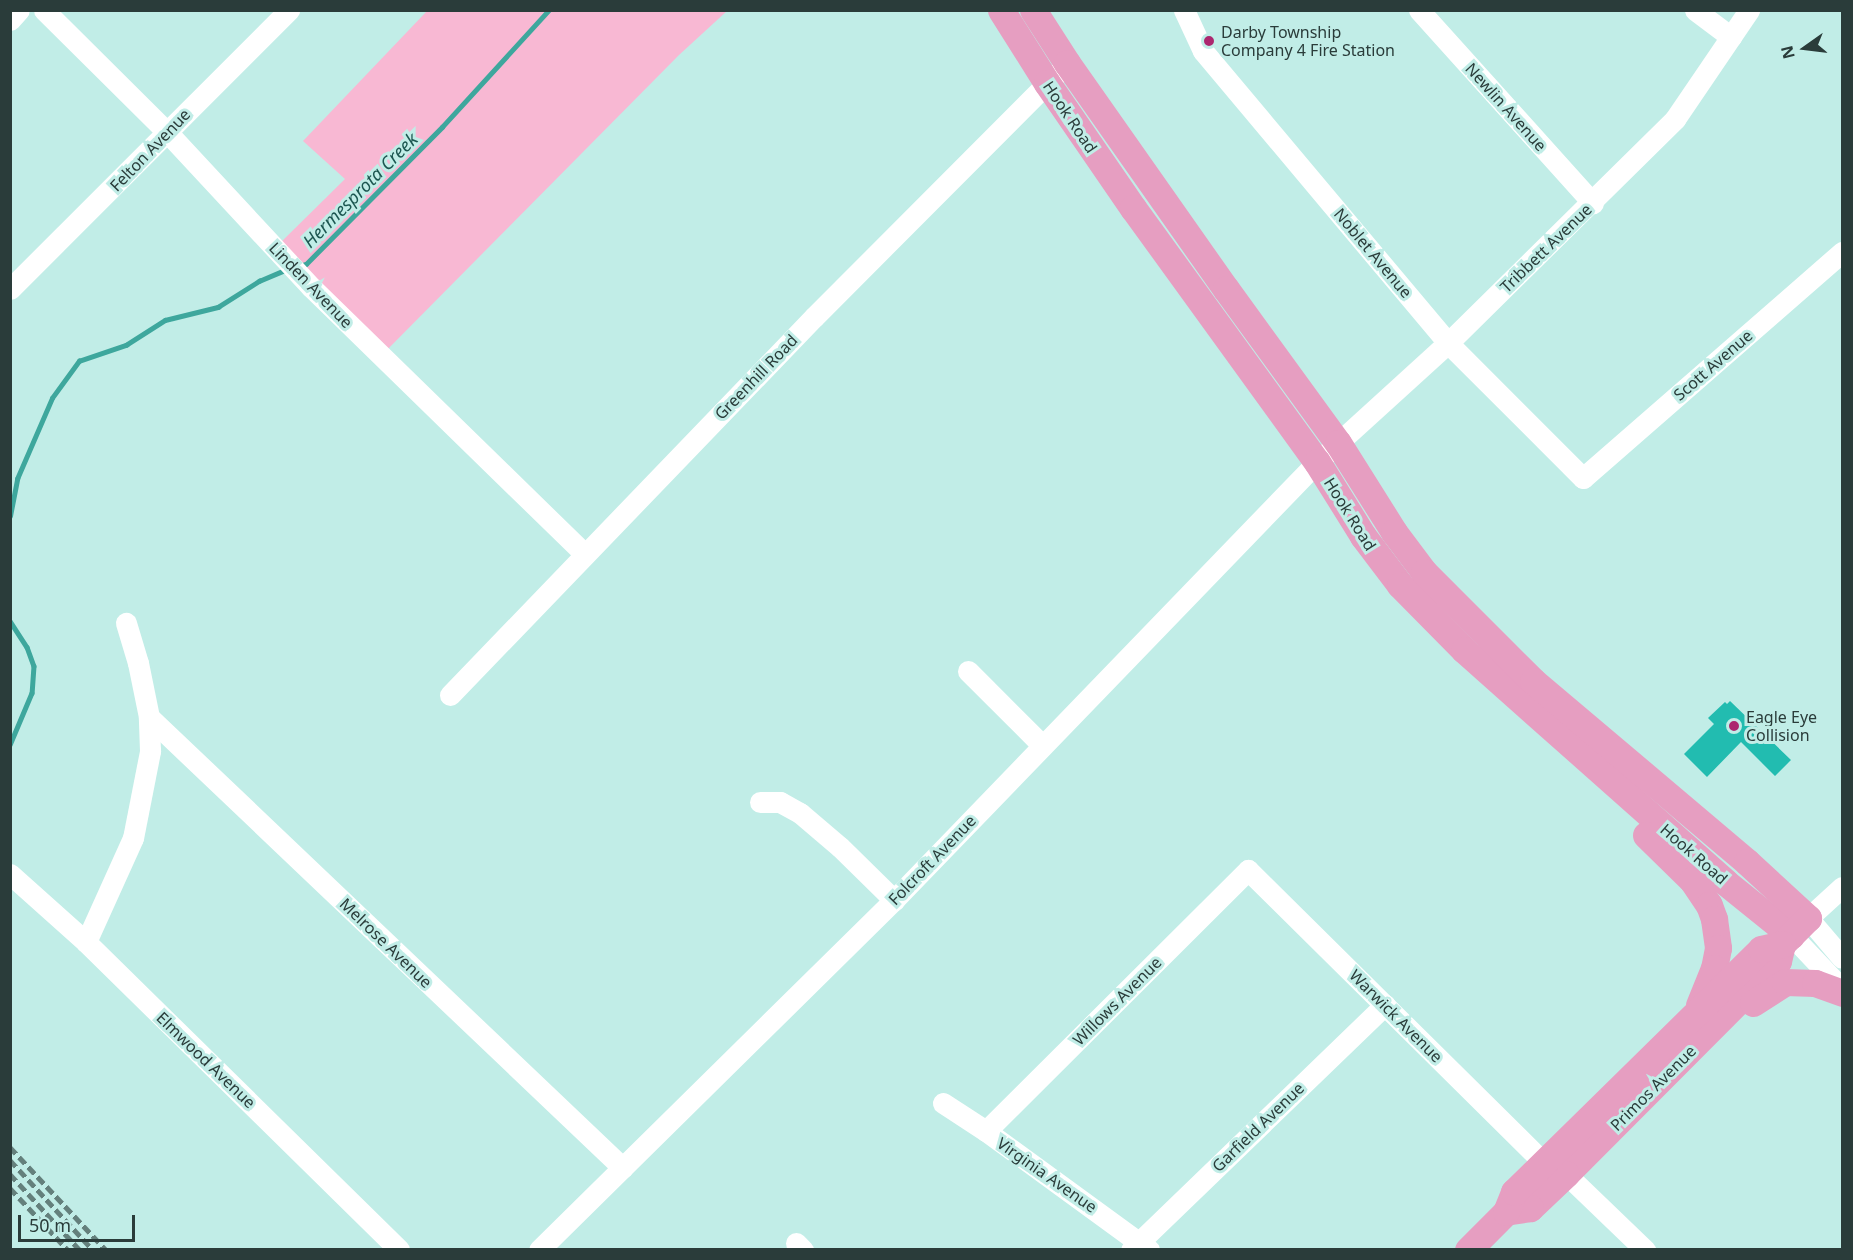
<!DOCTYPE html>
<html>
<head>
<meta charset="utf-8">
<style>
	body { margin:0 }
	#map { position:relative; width:1853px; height:1260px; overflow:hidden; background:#c1ede7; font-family:"Noto Sans",sans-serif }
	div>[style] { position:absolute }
	.green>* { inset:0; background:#f8b8d3 }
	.stream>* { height:4.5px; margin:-2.25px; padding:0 2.25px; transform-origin:2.25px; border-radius:2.25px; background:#3ea79d }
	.building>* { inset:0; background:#22bcb0 }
	.minor>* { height:21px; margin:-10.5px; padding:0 10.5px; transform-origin:10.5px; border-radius:10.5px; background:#fff }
	.major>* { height:27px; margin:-13.5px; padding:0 13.5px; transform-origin:13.5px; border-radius:13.5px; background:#e69ec1 }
	.rail>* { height:4.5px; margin-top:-2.25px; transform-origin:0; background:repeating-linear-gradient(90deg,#64807c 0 9px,transparent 0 13.5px) }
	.dots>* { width:16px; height:16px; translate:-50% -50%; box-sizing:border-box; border:3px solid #c1ede7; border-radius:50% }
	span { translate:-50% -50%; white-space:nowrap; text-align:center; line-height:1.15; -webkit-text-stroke:6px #c1ede7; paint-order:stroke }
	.poi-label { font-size:16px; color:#2a3c3a }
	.left { translate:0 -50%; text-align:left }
	.street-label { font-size:16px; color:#2a3c3a }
	.water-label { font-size:18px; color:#1d5751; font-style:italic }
	.frame { position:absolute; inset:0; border:12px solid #2a3c3a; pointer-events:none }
	.north { position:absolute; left:1775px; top:18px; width:60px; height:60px; -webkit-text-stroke:4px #c1ede7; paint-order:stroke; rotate:256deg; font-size:16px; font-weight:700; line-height:24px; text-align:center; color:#2a3c3a }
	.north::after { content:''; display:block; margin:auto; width:21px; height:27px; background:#2a3c3a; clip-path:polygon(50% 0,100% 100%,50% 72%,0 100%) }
	.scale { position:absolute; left:18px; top:1215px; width:117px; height:27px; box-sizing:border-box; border:3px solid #2a3c3a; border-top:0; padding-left:8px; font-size:18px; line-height:21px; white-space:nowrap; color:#2a3c3a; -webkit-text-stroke:4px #c1ede7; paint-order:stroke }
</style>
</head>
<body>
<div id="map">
	<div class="green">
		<i style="clip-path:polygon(427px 11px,727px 11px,679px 55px,381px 356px,275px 248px,345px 179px,303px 141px)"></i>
	</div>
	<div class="stream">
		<i style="left:299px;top:266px;width:7px;rotate:-16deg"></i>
		<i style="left:306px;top:264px;width:193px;rotate:-45.2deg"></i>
		<i style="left:442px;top:127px;width:159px;rotate:-47.6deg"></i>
		<i style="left:10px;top:516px;width:38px;rotate:-79deg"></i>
		<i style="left:17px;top:479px;width:88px;rotate:-66.6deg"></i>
		<i style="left:52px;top:398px;width:46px;rotate:-53.9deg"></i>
		<i style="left:79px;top:361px;width:50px;rotate:-18.8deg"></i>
		<i style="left:126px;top:345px;width:46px;rotate:-32.7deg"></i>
		<i style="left:165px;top:320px;width:55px;rotate:-13.8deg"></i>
		<i style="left:218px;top:307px;width:49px;rotate:-32.4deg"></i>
		<i style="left:259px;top:281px;width:28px;rotate:-23deg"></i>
		<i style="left:10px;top:621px;width:31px;rotate:57deg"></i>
		<i style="left:27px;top:647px;width:20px;rotate:70deg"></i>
		<i style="left:34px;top:666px;width:27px;rotate:94deg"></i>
		<i style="left:32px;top:693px;width:56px;rotate:112.9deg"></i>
	</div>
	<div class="building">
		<i style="clip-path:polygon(1730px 701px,1791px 760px,1775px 776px,1741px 742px,1707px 777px,1684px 754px,1714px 724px,1708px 718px,1725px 702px,1727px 704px)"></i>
	</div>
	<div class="minor">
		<i style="left:44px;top:10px;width:173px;rotate:44.8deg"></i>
		<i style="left:167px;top:132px;width:212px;rotate:47.1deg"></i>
		<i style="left:311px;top:287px;width:381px;rotate:44.3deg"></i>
		<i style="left:1184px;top:10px;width:45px;rotate:65.1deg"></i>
		<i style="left:1203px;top:51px;width:381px;rotate:50deg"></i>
		<i style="left:1448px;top:343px;width:191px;rotate:45deg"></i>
		<i style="left:1583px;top:478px;width:344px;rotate:-41.1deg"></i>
		<i style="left:1419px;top:10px;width:260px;rotate:48deg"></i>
		<i style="left:1695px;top:10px;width:45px;rotate:36.9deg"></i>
		<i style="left:10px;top:20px;width:13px;rotate:-48deg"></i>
		<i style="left:10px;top:289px;width:395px;rotate:-45deg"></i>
		<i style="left:968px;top:671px;width:105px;rotate:45deg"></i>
		<i style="left:450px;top:695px;width:525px;rotate:-46.08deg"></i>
		<i style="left:814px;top:317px;width:344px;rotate:-45.1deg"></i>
		<i style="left:149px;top:717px;width:654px;rotate:43.58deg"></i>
		<i style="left:760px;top:802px;width:20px"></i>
		<i style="left:780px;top:802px;width:23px;rotate:29deg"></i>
		<i style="left:800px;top:813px;width:52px;rotate:40.4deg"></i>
		<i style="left:840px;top:847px;width:76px;rotate:44.5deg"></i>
		<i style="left:10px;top:874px;width:102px;rotate:41.8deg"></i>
		<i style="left:86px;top:942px;width:439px;rotate:44.5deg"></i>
		<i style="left:1842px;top:887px;width:46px;rotate:137.6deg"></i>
		<i style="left:1808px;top:918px;width:52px;rotate:49.6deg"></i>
		<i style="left:1791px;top:935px;width:74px;rotate:46.6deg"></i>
		<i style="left:86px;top:942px;width:114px;rotate:-65.7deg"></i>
		<i style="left:133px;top:838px;width:89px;rotate:-78.9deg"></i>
		<i style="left:150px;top:751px;width:34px;rotate:-92deg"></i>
		<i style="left:149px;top:717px;width:55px;rotate:-101.5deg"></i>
		<i style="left:138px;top:663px;width:42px;rotate:-106.7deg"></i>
		<i style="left:943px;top:1103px;width:51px;rotate:33.1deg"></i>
		<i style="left:986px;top:1131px;width:202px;rotate:36.1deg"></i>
		<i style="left:986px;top:1131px;width:370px;rotate:-44.9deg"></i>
		<i style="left:1248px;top:870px;width:416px;rotate:44.7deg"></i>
		<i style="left:1566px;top:1174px;width:110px;rotate:43.9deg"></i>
		<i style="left:796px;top:1243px;width:10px;rotate:45deg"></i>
		<i style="left:539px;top:1250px;width:499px;rotate:-44.6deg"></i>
		<i style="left:894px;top:900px;width:609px;rotate:-46deg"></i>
		<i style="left:1317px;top:462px;width:177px;rotate:-42.3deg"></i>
		<i style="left:1448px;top:343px;width:319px;rotate:-44.6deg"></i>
		<i style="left:1675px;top:119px;width:132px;rotate:-55.8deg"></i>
		<i style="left:1131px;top:1250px;width:353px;rotate:-44deg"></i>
	</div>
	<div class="major">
		<i style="left:1001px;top:10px;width:86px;rotate:57.8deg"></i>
		<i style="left:1047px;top:83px;width:152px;rotate:55.5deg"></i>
		<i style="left:1133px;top:208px;width:314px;rotate:54.1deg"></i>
		<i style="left:1317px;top:462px;width:87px;rotate:58.1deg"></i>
		<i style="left:1363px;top:536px;width:61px;rotate:52.9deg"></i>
		<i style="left:1400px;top:585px;width:91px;rotate:45.4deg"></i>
		<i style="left:1464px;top:650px;width:349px;rotate:41.6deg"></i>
		<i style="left:1725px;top:882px;width:85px;rotate:38.8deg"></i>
		<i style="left:1033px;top:10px;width:63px;rotate:57.3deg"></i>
		<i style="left:1067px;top:63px;width:276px;rotate:54.9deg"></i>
		<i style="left:1226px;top:289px;width:190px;rotate:54deg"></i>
		<i style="left:1338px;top:443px;width:105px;rotate:57.8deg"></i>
		<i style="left:1394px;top:532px;width:50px;rotate:53.1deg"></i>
		<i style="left:1424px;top:572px;width:154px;rotate:45deg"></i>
		<i style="left:1533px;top:681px;width:280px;rotate:40.2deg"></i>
		<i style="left:1747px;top:862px;width:83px;rotate:42.6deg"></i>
		<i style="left:1808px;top:918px;width:37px;rotate:135deg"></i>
		<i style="left:1782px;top:944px;width:17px;rotate:103deg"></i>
		<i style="left:1778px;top:961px;width:301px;rotate:134.9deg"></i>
		<i style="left:1566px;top:1174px;width:50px;rotate:136.6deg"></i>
		<i style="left:1530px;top:1208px;width:24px;rotate:171deg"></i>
		<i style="left:1646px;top:835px;width:64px;rotate:44.4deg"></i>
		<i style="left:1692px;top:880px;width:30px;rotate:56deg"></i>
		<i style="left:1709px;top:905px;width:15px;rotate:70deg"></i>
		<i style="left:1714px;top:919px;width:29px;rotate:82deg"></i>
		<i style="left:1718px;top:948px;width:20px;rotate:101deg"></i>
		<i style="left:1714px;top:968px;width:40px;rotate:112deg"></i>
		<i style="left:1753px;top:1003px;width:38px;rotate:-33deg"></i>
		<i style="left:1785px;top:982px;width:30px;rotate:2deg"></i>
		<i style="left:1815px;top:983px;width:29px;rotate:20deg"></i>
		<i style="left:1468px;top:1250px;width:54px;rotate:-45deg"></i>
		<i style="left:1506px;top:1212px;width:22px;rotate:-68deg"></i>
		<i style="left:1514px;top:1192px;width:346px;rotate:-44.5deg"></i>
		<i style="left:1761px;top:949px;width:22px;rotate:-13deg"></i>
	</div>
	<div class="rail">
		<i style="left:10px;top:1147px;width:141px;rotate:47deg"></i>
		<i style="left:10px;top:1160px;width:122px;rotate:47.3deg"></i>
		<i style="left:10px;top:1174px;width:103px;rotate:47.4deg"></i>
		<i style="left:10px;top:1188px;width:85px;rotate:46.9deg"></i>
	</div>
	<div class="dots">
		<i style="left:1209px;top:41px;background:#ac276f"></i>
		<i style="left:1734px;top:726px;background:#ac276f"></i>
	</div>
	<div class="poi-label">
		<span class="left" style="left:1221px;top:41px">Darby Township<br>Company 4 Fire Station</span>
		<span class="left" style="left:1746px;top:726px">Eagle Eye<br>Collision</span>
	</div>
	<div class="street-label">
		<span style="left:1506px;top:107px;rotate:48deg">Newlin Avenue</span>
		<span style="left:1070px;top:117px;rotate:56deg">Hook Road</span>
		<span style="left:150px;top:150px;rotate:-46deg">Felton Avenue</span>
		<span style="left:1546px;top:248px;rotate:-44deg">Tribbett Avenue</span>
		<span style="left:1373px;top:253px;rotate:50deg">Noblet Avenue</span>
		<span style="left:311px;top:285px;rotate:46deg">Linden Avenue</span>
		<span style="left:1713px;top:365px;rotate:-41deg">Scott Avenue</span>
		<span style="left:756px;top:377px;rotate:-46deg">Greenhill Road</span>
		<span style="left:1350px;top:514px;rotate:58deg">Hook Road</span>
		<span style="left:1694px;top:854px;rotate:41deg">Hook Road</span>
		<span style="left:932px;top:860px;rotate:-46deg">Folcroft Avenue</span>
		<span style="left:386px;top:943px;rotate:44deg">Melrose Avenue</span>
		<span style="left:1117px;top:1001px;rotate:-45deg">Willows Avenue</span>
		<span style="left:1396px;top:1016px;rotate:45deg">Warwick Avenue</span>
		<span style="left:206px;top:1060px;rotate:44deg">Elmwood Avenue</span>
		<span style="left:1653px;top:1088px;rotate:-45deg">Primos Avenue</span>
		<span style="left:1258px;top:1127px;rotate:-44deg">Garfield Avenue</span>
		<span style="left:1047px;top:1175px;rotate:35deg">Virginia Avenue</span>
	</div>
	<div class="water-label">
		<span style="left:360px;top:190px;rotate:-45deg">Hermesprota Creek</span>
	</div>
	<div class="frame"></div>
	<div class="north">N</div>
	<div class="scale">50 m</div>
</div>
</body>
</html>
